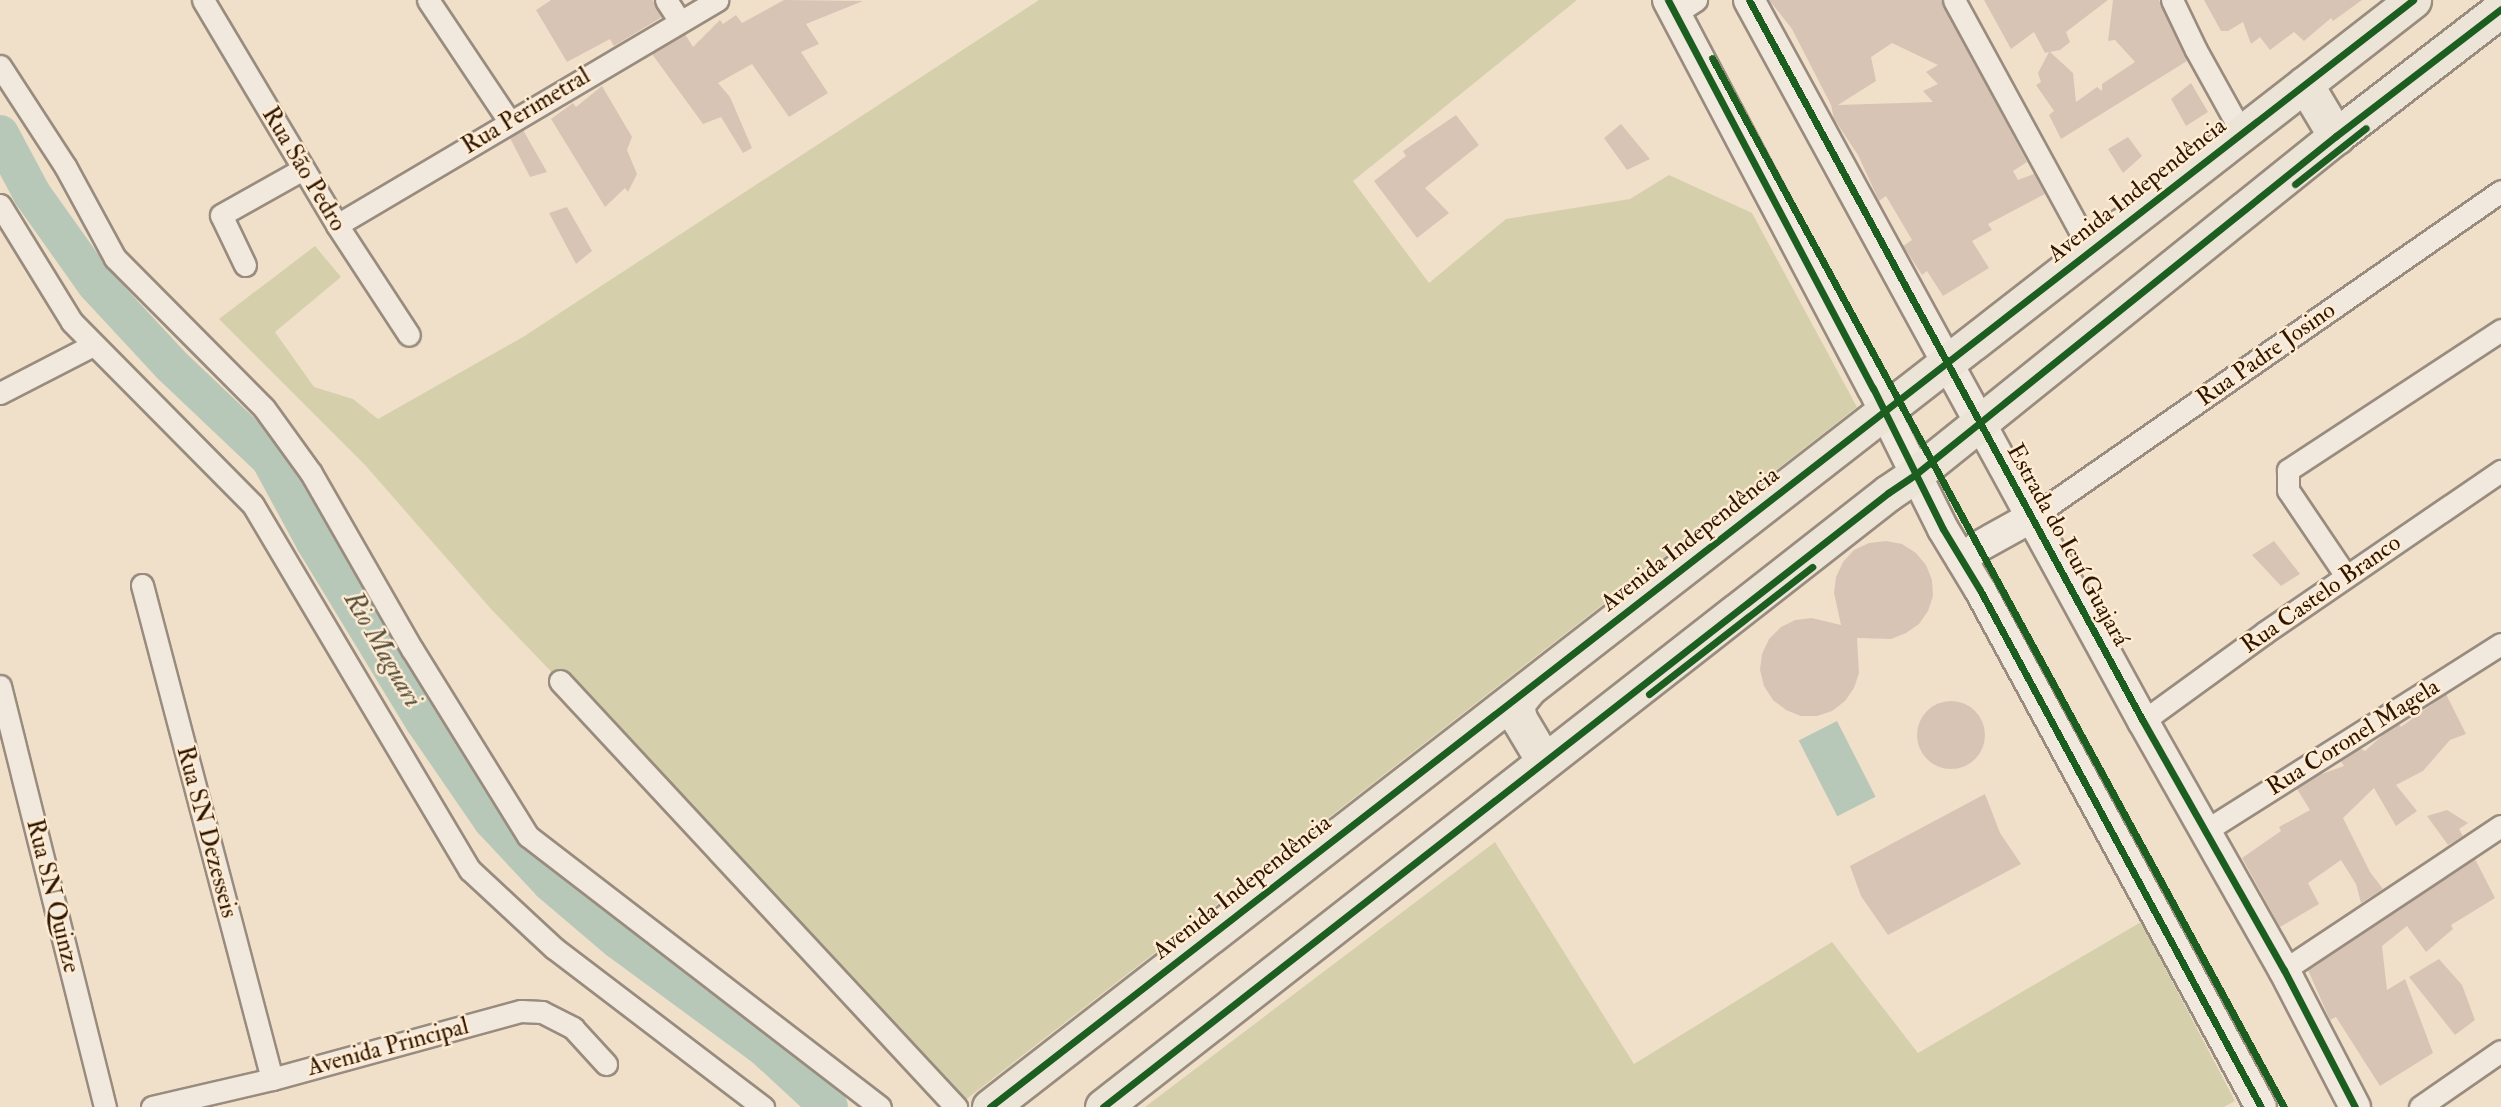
<!DOCTYPE html>
<html>
<head>
<meta charset="utf-8">
<style>
	body { margin:0 }
	#map { position:relative; width:2501px; height:1107px; overflow:hidden; background:#f0e0ca; font-family:"IM FELL Double Pica",serif }
	div>[style] { position:absolute }
	.green>* { inset:0; background:#d5d0ab }
	.water>* { inset:0; background:#b8c8b8; transform-origin:0 0 }
	.river>* { height:38px; margin:-19px; padding:0 19px; transform-origin:19px; border-radius:19px; background:#b8c8b8 }
	.building>* { inset:0; background:#d8c4b5 }
	.round { border-radius:50% }
	.roads { filter:drop-shadow(2px 0 #998c7e) drop-shadow(-2px 0 #998c7e) drop-shadow(0 2px #998c7e) drop-shadow(0 -2px #998c7e) }
	.minor>* { height:21px; margin:-10.5px; padding:0 10.5px; transform-origin:10.5px; border-radius:10.5px; background:#f1e8de }
	.secondary>* { height:30px; margin:-15px; padding:0 15px; transform-origin:15px; border-radius:15px; background:#f1e8de }
	.primary>* { height:35px; margin:-17.5px; padding:0 17.5px; transform-origin:17.5px; border-radius:17.5px; background:#ede4d8 }
	.cycleway>* { height:7px; margin:-3.5px; padding:0 3.5px; transform-origin:3.5px; border-radius:3.5px; background:#1b5e20 }
	span { translate:-50% -50%; white-space:nowrap; text-align:center; line-height:1.15; -webkit-text-stroke:5px #ffecd3; paint-order:stroke }
	.street-label { font-size:24px; color:#2d1500 }
	.water-label { font-size:26px; color:#55503e; font-style:italic }
</style>
</head>
<body>
<div id="map">
	<div class="green">
		<i style="clip-path:polygon(1039px 0,1577px 0,1353px 181px,1429px 283px,1506px 219px,1630px 199px,1669px 175px,1752px 213px,1857px 407px,964px 1101px,491px 609px,365px 465px,219px 319px,315px 246px,341px 277px,275px 332px,314px 387px,353px 399px,378px 419px,523px 337px)"></i>
		<i style="clip-path:polygon(1495px 842px,1634px 1064px,1832px 942px,1918px 1053px,2141px 922px,2235px 1101px,2224px 1107px,1145px 1107px)"></i>
	</div>
	<div class="water">
		<i style="left:1837px;top:721px;width:85px;height:43px;rotate:63deg"></i>
	</div>
	<div class="river">
		<i style="left:0;top:134px;width:68px;rotate:61.9deg"></i>
		<i style="left:32px;top:194px;width:110px;rotate:54.6deg"></i>
		<i style="left:96px;top:284px;width:110px;rotate:47.2deg"></i>
		<i style="left:171px;top:365px;width:137px;rotate:43.5deg"></i>
		<i style="left:270px;top:459px;width:94px;rotate:61.5deg"></i>
		<i style="left:315px;top:542px;width:210px;rotate:58.7deg"></i>
		<i style="left:424px;top:721px;width:120px;rotate:55.5deg"></i>
		<i style="left:492px;top:820px;width:86px;rotate:46.9deg"></i>
		<i style="left:551px;top:883px;width:88px;rotate:40.4deg"></i>
		<i style="left:618px;top:940px;width:182px;rotate:36.3deg"></i>
		<i style="left:765px;top:1048px;width:87px;rotate:42.7deg"></i>
	</div>
	<div class="building">
		<i style="clip-path:polygon(551px 0,653px 0,662px 17px,614px 46px,610px 39px,567px 62px,536px 10px)"></i>
		<i style="clip-path:polygon(784px 0,863px 1px,806px 24px,819px 44px,801px 52px,828px 93px,789px 117px,752px 64px,718px 83px,730px 97px,752px 148px,743px 153px,721px 117px,703px 124px,652px 54px,685px 34px,693px 47px,720px 20px,723px 24px,736px 15px,742px 23px)"></i>
		<i style="clip-path:polygon(evenodd,1769px 0,1941px 0,2027px 162px,2013px 171px,2018px 180px,2034px 174px,2045px 194px,1988px 224px,1992px 230px,1972px 241px,1989px 268px,1943px 296px,1927px 271px,1922px 275px,1903px 246px,1912px 240px,1886px 196px,1879px 201px,1858px 155px,1834px 119px,1831px 105px,1792px 29px,1769px 0,1892px 43px,1938px 65px,1926px 72px,1938px 84px,1923px 91px,1933px 102px,1838px 105px,1876px 81px,1871px 57px,1892px 43px)"></i>
		<i style="clip-path:polygon(1984px 0,2108px 0,2066px 32px,2070px 42px,2060px 50px,2050px 52px,2073px 73px,2076px 102px,2097px 87px,2102px 91px,2102px 84px,2135px 62px,2115px 40px,2108px 41px,2113px 0,2159px 0,2187px 61px,2061px 139px,2049px 115px,2054px 111px,2036px 85px,2041px 82px,2038px 73px,2049px 52px,2045px 53px,2034px 32px,2011px 49px)"></i>
		<i style="clip-path:polygon(2204px 0,2362px 0,2333px 21px,2331px 18px,2304px 41px,2294px 32px,2270px 50px,2260px 37px,2251px 44px,2243px 22px,2228px 31px,2221px 31px)"></i>
		<i style="clip-path:polygon(2191px 83px,2208px 112px,2186px 126px,2171px 99px)"></i>
		<i style="clip-path:polygon(602px 86px,632px 137px,627px 150px,637px 174px,628px 192px,625px 188px,605px 207px,551px 119px,573px 103px,576px 107px)"></i>
		<i style="clip-path:polygon(1456px 115px,1479px 145px,1425px 188px,1449px 213px,1417px 238px,1374px 181px,1406px 156px,1403px 151px)"></i>
		<i style="clip-path:polygon(1621px 124px,1650px 159px,1627px 170px,1604px 138px)"></i>
		<i style="clip-path:polygon(523px 130px,547px 172px,530px 177px,510px 138px)"></i>
		<i style="clip-path:polygon(2128px 137px,2142px 156px,2123px 173px,2108px 149px)"></i>
		<i style="clip-path:polygon(567px 207px,592px 251px,576px 264px,549px 213px)"></i>
		<i style="clip-path:polygon(1886px 541px,1902px 544px,1916px 553px,1926px 565px,1932px 580px,1933px 596px,1928px 611px,1919px 624px,1906px 633px,1891px 639px,1857px 638px,1859px 673px,1854px 688px,1845px 701px,1832px 711px,1817px 716px,1801px 716px,1786px 710px,1773px 700px,1764px 686px,1760px 670px,1762px 654px,1769px 639px,1781px 627px,1795px 620px,1812px 618px,1841px 625px,1834px 593px,1836px 577px,1843px 562px,1854px 550px,1869px 543px)"></i>
		<i style="clip-path:polygon(2274px 541px,2300px 574px,2281px 586px,2252px 555px)"></i>
		<i style="clip-path:polygon(2446px 694px,2466px 734px,2450px 740px,2423px 771px,2396px 785px,2417px 811px,2396px 826px,2374px 788px,2343px 818px,2370px 872px,2383px 889px,2361px 903px,2356px 884px,2341px 860px,2308px 883px,2319px 904px,2280px 927px,2242px 858px,2281px 831px,2279px 827px,2310px 810px,2297px 789px,2316px 776px,2344px 766px,2341px 761px,2360px 748px,2365px 751px,2384px 734px,2399px 724px,2401px 727px)"></i>
		<i class="round" style="left:1917px;top:701px;width:68px;height:68px"></i>
		<i style="clip-path:polygon(1985px 794px,2000px 833px,2021px 864px,1888px 935px,1861px 896px,1850px 866px)"></i>
		<i style="clip-path:polygon(2447px 810px,2468px 823px,2459px 829px,2463px 836px,2448px 845px,2427px 816px)"></i>
		<i style="clip-path:polygon(2475px 859px,2495px 898px,2451px 925px,2453px 929px,2426px 952px,2407px 926px,2382px 946px,2387px 990px,2405px 979px,2433px 1053px,2380px 1086px,2336px 1017px,2330px 1020px,2308px 970px)"></i>
		<i style="clip-path:polygon(2439px 959px,2462px 985px,2475px 1020px,2455px 1035px,2409px 977px)"></i>
	</div>
	<div class="roads">
		<div class="minor">
			<i style="left:203px;top:0;width:262px;rotate:59.2deg"></i>
			<i style="left:337px;top:225px;width:131px;rotate:56.8deg"></i>
			<i style="left:428px;top:0;width:146px;rotate:56.2deg"></i>
			<i style="left:666px;top:0;width:24px;rotate:57deg"></i>
			<i style="left:1954px;top:0;width:286px;rotate:61.4deg"></i>
			<i style="left:2172px;top:0;width:55px;rotate:64.4deg"></i>
			<i style="left:2196px;top:50px;width:95px;rotate:61deg"></i>
			<i style="left:1676px;top:13px;width:24px;rotate:-33deg"></i>
			<i style="left:0;top:66px;width:119px;rotate:57deg"></i>
			<i style="left:65px;top:166px;width:105px;rotate:61.5deg"></i>
			<i style="left:115px;top:258px;width:211px;rotate:45.2deg"></i>
			<i style="left:264px;top:408px;width:80px;rotate:54.1deg"></i>
			<i style="left:311px;top:473px;width:203px;rotate:60.2deg"></i>
			<i style="left:412px;top:649px;width:220px;rotate:58.2deg"></i>
			<i style="left:528px;top:836px;width:444px;rotate:37.6deg"></i>
			<i style="left:0;top:205px;width:137px;rotate:58.4deg"></i>
			<i style="left:72px;top:322px;width:257px;rotate:45.3deg"></i>
			<i style="left:253px;top:505px;width:425px;rotate:59.3deg"></i>
			<i style="left:470px;top:870px;width:115px;rotate:42.9deg"></i>
			<i style="left:554px;top:948px;width:263px;rotate:37.3deg"></i>
			<i style="left:337px;top:225px;width:442px;rotate:-30.6deg"></i>
			<i style="left:245px;top:265px;width:55px;rotate:-115.6deg"></i>
			<i style="left:221px;top:215px;width:94px;rotate:-29.3deg"></i>
			<i style="left:0;top:393px;width:105px;rotate:-27.3deg"></i>
			<i style="left:2032px;top:517px;width:571px;rotate:-34.8deg"></i>
			<i style="left:2346px;top:576px;width:104px;rotate:-124deg"></i>
			<i style="left:2288px;top:490px;width:20px;rotate:-90deg"></i>
			<i style="left:2288px;top:470px;width:255px;rotate:-33.3deg"></i>
			<i style="left:142px;top:585px;width:511px;rotate:75.26deg"></i>
			<i style="left:560px;top:681px;width:582px;rotate:47.09deg"></i>
			<i style="left:0;top:686px;width:434px;rotate:76deg"></i>
			<i style="left:2143px;top:721px;width:150px;rotate:-36deg"></i>
			<i style="left:2264px;top:633px;width:287px;rotate:-34.4deg"></i>
			<i style="left:2205px;top:831px;width:350px;rotate:-32.3deg"></i>
			<i style="left:2284px;top:970px;width:260px;rotate:-33.6deg"></i>
			<i style="left:152px;top:1107px;width:123px;rotate:-13.1deg"></i>
			<i style="left:272px;top:1079px;width:258px;rotate:-15.3deg"></i>
			<i style="left:521px;top:1011px;width:21px;rotate:3deg"></i>
			<i style="left:542px;top:1012px;width:35px;rotate:27deg"></i>
			<i style="left:573px;top:1028px;width:49px;rotate:47.5deg"></i>
			<i style="left:2420px;top:1107px;width:98px;rotate:-34.7deg"></i>
		</div>
		<div class="secondary">
			<i style="left:1668px;top:0;width:439px;rotate:62.2deg"></i>
			<i style="left:1873px;top:388px;width:157px;rotate:63.6deg"></i>
			<i style="left:1943px;top:529px;width:71px;rotate:58.8deg"></i>
			<i style="left:1980px;top:590px;width:588px;rotate:61.48deg"></i>
			<i style="left:1749px;top:0;width:822px;rotate:61.35deg"></i>
			<i style="left:2143px;top:721px;width:286px;rotate:60.5deg"></i>
			<i style="left:2284px;top:970px;width:154px;rotate:62.6deg"></i>
			<i style="left:1962px;top:560px;width:21px;rotate:-39deg"></i>
			<i style="left:1978px;top:547px;width:62px;rotate:-29.1deg"></i>
		</div>
		<div class="primary">
			<i style="left:2305px;top:84px;width:61px;rotate:59.2deg"></i>
			<i style="left:1528px;top:689px;width:19px;rotate:129deg"></i>
			<i style="left:1516px;top:704px;width:15px;rotate:79deg"></i>
			<i style="left:1519px;top:719px;width:49px;rotate:59.2deg"></i>
			<i style="left:990px;top:1107px;width:1803px;rotate:-37.88deg"></i>
			<i style="left:1103px;top:1107px;width:997px;rotate:-38.03deg"></i>
			<i style="left:1888px;top:493px;width:34px;rotate:-34deg"></i>
			<i style="left:1916px;top:474px;width:539px;rotate:-38.83deg"></i>
			<i style="left:2336px;top:136px;width:208px;rotate:-37.6deg"></i>
		</div>
	</div>
	<div class="cycleway">
		<i style="left:1668px;top:0;width:439px;rotate:62.2deg"></i>
		<i style="left:1873px;top:388px;width:157px;rotate:63.6deg"></i>
		<i style="left:1943px;top:529px;width:71px;rotate:58.8deg"></i>
		<i style="left:1980px;top:590px;width:588px;rotate:61.48deg"></i>
		<i style="left:1749px;top:0;width:822px;rotate:61.35deg"></i>
		<i style="left:2143px;top:721px;width:286px;rotate:60.5deg"></i>
		<i style="left:2284px;top:970px;width:154px;rotate:62.6deg"></i>
		<i style="left:1712px;top:58px;width:1195px;rotate:61.4deg"></i>
		<i style="left:2295px;top:184px;width:90px;rotate:-38.3deg"></i>
		<i style="left:1649px;top:694px;width:207px;rotate:-37.9deg"></i>
		<i style="left:990px;top:1107px;width:1803px;rotate:-37.88deg"></i>
		<i style="left:1103px;top:1107px;width:997px;rotate:-38.03deg"></i>
		<i style="left:1888px;top:493px;width:34px;rotate:-34deg"></i>
		<i style="left:1916px;top:474px;width:539px;rotate:-38.83deg"></i>
		<i style="left:2336px;top:136px;width:208px;rotate:-37.6deg"></i>
	</div>
	<div class="street-label">
		<span style="left:526px;top:111px;rotate:-31deg">Rua Perimetral</span>
		<span style="left:304px;top:169px;rotate:59deg">Rua São Pedro</span>
		<span style="left:2137px;top:190px;rotate:-38deg">Avenida Independência</span>
		<span style="left:2266px;top:354px;rotate:-35deg">Rua Padre Josino</span>
		<span style="left:1690px;top:539px;rotate:-38deg">Avenida Independência</span>
		<span style="left:2068px;top:545px;rotate:61deg">Estrada do Icuí Guajará</span>
		<span style="left:2321px;top:594px;rotate:-35deg">Rua Castelo Branco</span>
		<span style="left:2353px;top:737px;rotate:-32deg">Rua Coronel Magela</span>
		<span style="left:207px;top:832px;rotate:75deg">Rua SN Dezesseis</span>
		<span style="left:1242px;top:887px;rotate:-38deg">Avenida Independência</span>
		<span style="left:53px;top:896px;rotate:76deg">Rua SN Quinze</span>
		<span style="left:388px;top:1047px;rotate:-15deg">Avenida Principal</span>
	</div>
	<div class="water-label">
		<span style="left:382px;top:650px;rotate:60deg">Rio Maguari</span>
	</div>
</div>
</body>
</html>
